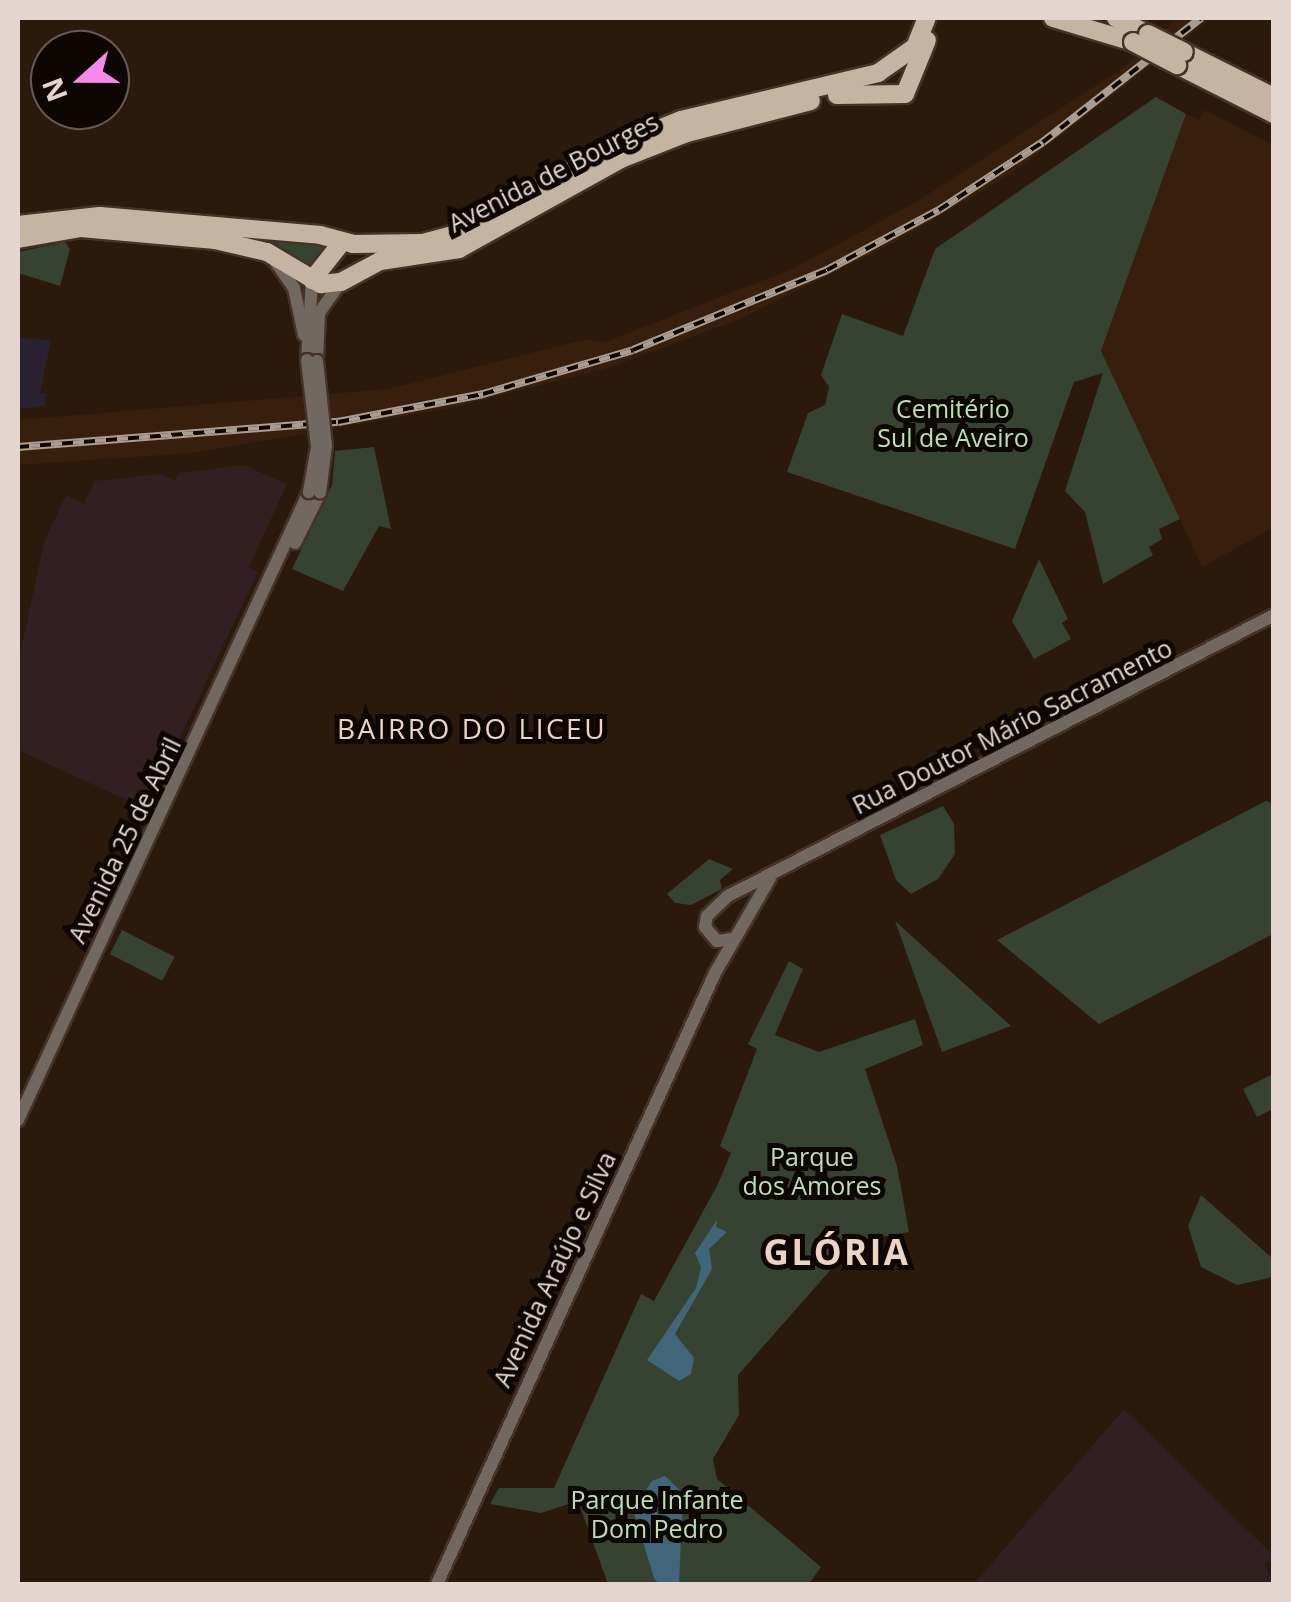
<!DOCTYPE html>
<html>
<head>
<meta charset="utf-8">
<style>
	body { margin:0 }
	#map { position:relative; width:1291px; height:1602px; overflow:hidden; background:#2b190c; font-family:"Open Sans",sans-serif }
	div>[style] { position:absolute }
	.built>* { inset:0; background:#371e0d }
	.industrial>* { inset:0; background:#282131 }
	.education>* { inset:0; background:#321f21 }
	.green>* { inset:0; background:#364331; transform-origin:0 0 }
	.water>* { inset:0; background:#41667a }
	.roads { filter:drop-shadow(2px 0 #453327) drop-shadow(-2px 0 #453327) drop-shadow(0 2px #453327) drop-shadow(0 -2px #453327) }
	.minor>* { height:12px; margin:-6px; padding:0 6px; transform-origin:6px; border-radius:6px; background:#716860 }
	.major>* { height:18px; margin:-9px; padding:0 9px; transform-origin:9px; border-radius:9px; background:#c6b4a3 }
	.rail>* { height:8px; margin-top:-4px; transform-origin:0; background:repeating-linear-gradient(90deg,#0e0603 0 11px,#ab9c92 0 22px); box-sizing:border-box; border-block:2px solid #ab9c92 }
	.bridges { filter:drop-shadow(2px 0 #453327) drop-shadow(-2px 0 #453327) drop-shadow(0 2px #453327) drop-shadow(0 -2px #453327) }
	.minor-bridge>* { height:12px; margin:-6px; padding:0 6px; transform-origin:6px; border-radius:6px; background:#716860 }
	.major-bridge>* { height:18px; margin:-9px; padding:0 9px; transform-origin:9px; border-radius:9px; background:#c6b4a3 }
	span { translate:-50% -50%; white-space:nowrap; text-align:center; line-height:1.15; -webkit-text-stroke:10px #0e0603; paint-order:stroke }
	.street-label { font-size:25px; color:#e4d6ce }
	.park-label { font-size:25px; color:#bae1ac }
	.neighbourhood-label { font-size:28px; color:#edd3c2; letter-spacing:2.5px }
	.district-label { font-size:35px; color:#edd3c2; font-weight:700; letter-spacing:2.5px }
	.frame { position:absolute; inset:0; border:20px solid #e4d6ce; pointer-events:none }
	.north { position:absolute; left:30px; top:30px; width:100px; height:100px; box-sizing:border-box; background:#0e0603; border:2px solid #645954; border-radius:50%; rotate:249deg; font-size:28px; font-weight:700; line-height:40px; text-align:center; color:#e4d6ce }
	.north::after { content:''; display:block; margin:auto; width:35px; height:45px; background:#f888ea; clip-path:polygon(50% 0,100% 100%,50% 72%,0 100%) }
</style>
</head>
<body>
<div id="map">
	<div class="built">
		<i style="clip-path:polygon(1177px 18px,1212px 18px,1012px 173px,893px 243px,740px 319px,608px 368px,450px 408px,194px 453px,18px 465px,18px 420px,388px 389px,586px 339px,605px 342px,790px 270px,916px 202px,1123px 68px)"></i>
		<i style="clip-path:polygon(1205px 110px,1273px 145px,1273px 528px,1202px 567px,1101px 351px,1186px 114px,1199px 120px)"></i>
	</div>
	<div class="industrial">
		<i style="clip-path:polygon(18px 337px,51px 341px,40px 393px,46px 394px,45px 406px,18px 409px)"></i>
	</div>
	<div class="education">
		<i style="clip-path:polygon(244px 465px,287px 484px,249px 567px,258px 572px,146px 809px,18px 750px,18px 665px,44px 542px,66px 495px,84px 504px,94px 481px,161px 474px,175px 481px,179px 473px)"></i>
		<i style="clip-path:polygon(1124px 1409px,1273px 1555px,1265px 1564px,1273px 1584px,974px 1584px)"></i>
	</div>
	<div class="green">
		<i style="clip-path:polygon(1156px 97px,1186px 114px,1101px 351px,1180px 519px,1159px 529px,1162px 539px,1149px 547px,1153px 555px,1103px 584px,1085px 512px,1065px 491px,1103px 373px,1074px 382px,1015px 549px,787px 472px,808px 413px,825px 405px,829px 387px,821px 375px,842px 314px,903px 336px,935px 249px)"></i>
		<i style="clip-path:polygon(242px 235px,326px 244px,309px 271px)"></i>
		<i style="clip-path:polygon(65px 242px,70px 249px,60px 286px,18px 273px,18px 252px)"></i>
		<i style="clip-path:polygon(374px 447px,391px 529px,379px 526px,343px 591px,292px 569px,332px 485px,335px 451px)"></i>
		<i style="clip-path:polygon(1039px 559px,1068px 619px,1062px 623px,1071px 639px,1034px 659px,1012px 621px)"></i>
		<i style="clip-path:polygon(1266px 801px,1273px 803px,1273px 934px,1099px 1024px,997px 940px)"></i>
		<i style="clip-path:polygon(943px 806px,954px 824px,955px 854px,938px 879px,911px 894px,896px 880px,880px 835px)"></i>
		<i style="clip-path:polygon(709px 859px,733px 869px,720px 880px,722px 889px,691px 905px,675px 903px,667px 894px)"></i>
		<i style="clip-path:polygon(895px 921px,1011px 1026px,942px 1052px)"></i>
		<i style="left:122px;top:930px;width:59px;height:27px;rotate:27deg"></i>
		<i style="clip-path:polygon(789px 961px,803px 969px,775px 1035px,819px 1052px,915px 1019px,923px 1045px,865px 1069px,897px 1166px,909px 1232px,856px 1241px,738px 1375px,739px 1415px,713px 1459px,717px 1479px,821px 1567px,809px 1584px,608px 1584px,578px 1501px,541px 1513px,490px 1504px,499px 1488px,554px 1488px,641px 1294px,654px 1301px,718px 1184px,731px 1153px,720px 1146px,757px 1049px,748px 1044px)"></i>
		<i style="clip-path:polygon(1273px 1074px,1273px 1109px,1257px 1117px,1243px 1089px)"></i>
		<i style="clip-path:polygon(1201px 1195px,1273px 1259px,1273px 1277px,1237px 1285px,1201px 1267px,1188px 1226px)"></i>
	</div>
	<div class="water">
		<i style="clip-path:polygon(717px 1220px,716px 1227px,727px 1232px,709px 1249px,712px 1269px,675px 1334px,694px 1358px,691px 1374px,679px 1381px,647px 1360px,696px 1288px,701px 1267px,695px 1253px)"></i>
		<i style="clip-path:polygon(665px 1476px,683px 1493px,679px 1584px,659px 1584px,654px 1578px,633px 1509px,652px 1481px)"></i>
	</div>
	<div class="roads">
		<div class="minor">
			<i style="left:275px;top:261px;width:33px;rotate:55deg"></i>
			<i style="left:294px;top:288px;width:48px;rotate:78deg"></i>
			<i style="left:307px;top:360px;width:80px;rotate:-86.4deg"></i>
			<i style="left:317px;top:361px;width:48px;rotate:-87.6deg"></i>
			<i style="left:319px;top:313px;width:38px;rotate:-55deg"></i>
			<i style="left:295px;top:543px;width:56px;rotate:-63.4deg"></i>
			<i style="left:732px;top:939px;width:15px;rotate:172deg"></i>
			<i style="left:717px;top:941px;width:18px;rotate:-131deg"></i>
			<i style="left:705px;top:927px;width:11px;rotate:-80deg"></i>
			<i style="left:707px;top:916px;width:29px;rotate:-44deg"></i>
			<i style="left:728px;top:896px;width:614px;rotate:-27.23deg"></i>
			<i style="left:18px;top:1120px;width:692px;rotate:-65.14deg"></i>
			<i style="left:437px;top:1584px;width:671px;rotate:-65.53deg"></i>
			<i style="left:715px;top:973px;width:110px;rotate:-59.9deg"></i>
		</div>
		<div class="major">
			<i style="left:1053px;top:18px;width:84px;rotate:16.7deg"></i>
			<i style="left:1116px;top:18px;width:36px;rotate:27deg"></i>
			<i style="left:1184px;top:52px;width:101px;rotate:26.6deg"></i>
			<i style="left:1177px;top:65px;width:109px;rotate:26.8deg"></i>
			<i style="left:837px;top:95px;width:68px;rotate:-0.8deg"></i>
			<i style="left:905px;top:94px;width:58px;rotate:-67.8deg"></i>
			<i style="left:18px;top:225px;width:82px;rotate:-6.3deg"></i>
			<i style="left:100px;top:216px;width:221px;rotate:4.9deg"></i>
			<i style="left:320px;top:235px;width:34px;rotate:15deg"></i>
			<i style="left:353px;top:244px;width:70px;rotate:-0.8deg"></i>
			<i style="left:423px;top:243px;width:28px;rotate:-15deg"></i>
			<i style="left:450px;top:236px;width:187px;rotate:-28.5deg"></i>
			<i style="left:614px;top:147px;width:72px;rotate:-21.9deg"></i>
			<i style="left:681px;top:120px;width:203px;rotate:-13.4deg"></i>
			<i style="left:878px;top:73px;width:45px;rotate:-35.1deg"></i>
			<i style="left:915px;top:47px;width:31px;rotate:-68deg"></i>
			<i style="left:18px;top:239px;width:64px;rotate:-9.9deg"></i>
			<i style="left:81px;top:228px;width:135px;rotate:5.1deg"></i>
			<i style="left:215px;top:240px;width:53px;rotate:13deg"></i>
			<i style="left:267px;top:252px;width:63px;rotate:30.7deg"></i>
			<i style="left:321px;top:284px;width:20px;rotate:-6deg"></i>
			<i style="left:312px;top:280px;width:48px;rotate:-51.7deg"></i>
			<i style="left:341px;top:282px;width:44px;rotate:-28.3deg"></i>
			<i style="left:380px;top:261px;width:80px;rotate:-8.6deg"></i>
			<i style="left:459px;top:249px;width:185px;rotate:-29.1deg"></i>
			<i style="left:621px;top:159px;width:71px;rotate:-21.5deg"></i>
			<i style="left:687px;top:133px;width:128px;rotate:-14.5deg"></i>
		</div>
	</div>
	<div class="rail">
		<i style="left:18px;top:447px;width:321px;rotate:-4.5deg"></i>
		<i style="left:338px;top:422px;width:148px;rotate:-10.9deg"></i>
		<i style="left:483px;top:394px;width:156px;rotate:-16.3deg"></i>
		<i style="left:633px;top:350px;width:210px;rotate:-22.4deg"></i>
		<i style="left:827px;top:270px;width:127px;rotate:-28.2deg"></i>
		<i style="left:939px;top:210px;width:124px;rotate:-33.2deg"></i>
		<i style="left:1043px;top:142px;width:201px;rotate:-38.1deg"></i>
	</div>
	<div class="bridges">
		<div class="minor-bridge">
			<i style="left:307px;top:360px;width:88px;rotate:83.4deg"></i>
			<i style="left:317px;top:447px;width:46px;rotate:100.1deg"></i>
			<i style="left:317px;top:361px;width:85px;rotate:84deg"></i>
			<i style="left:326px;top:446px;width:47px;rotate:97.3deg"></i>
		</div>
		<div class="major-bridge">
			<i style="left:1148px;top:34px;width:40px;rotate:26.6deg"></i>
			<i style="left:1133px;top:42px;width:50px;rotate:27.6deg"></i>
		</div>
	</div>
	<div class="street-label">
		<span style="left:553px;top:172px;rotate:-27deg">Avenida de Bourges</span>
		<span style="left:1012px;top:726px;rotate:-27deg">Rua Doutor Mário Sacramento</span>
		<span style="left:124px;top:840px;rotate:-64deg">Avenida 25 de Abril</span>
		<span style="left:554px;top:1269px;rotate:-65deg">Avenida Araújo e Silva</span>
	</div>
	<div class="park-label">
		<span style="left:953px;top:423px">Cemitério<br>Sul de Aveiro</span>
		<span style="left:812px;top:1171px">Parque<br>dos Amores</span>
		<span style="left:657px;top:1514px">Parque Infante<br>Dom Pedro</span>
	</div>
	<div class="neighbourhood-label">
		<span style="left:472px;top:728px">BAIRRO DO LICEU</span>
	</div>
	<div class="district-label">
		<span style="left:837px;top:1252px">GLÓRIA</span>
	</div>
	<div class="frame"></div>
	<div class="north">N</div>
</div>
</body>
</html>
